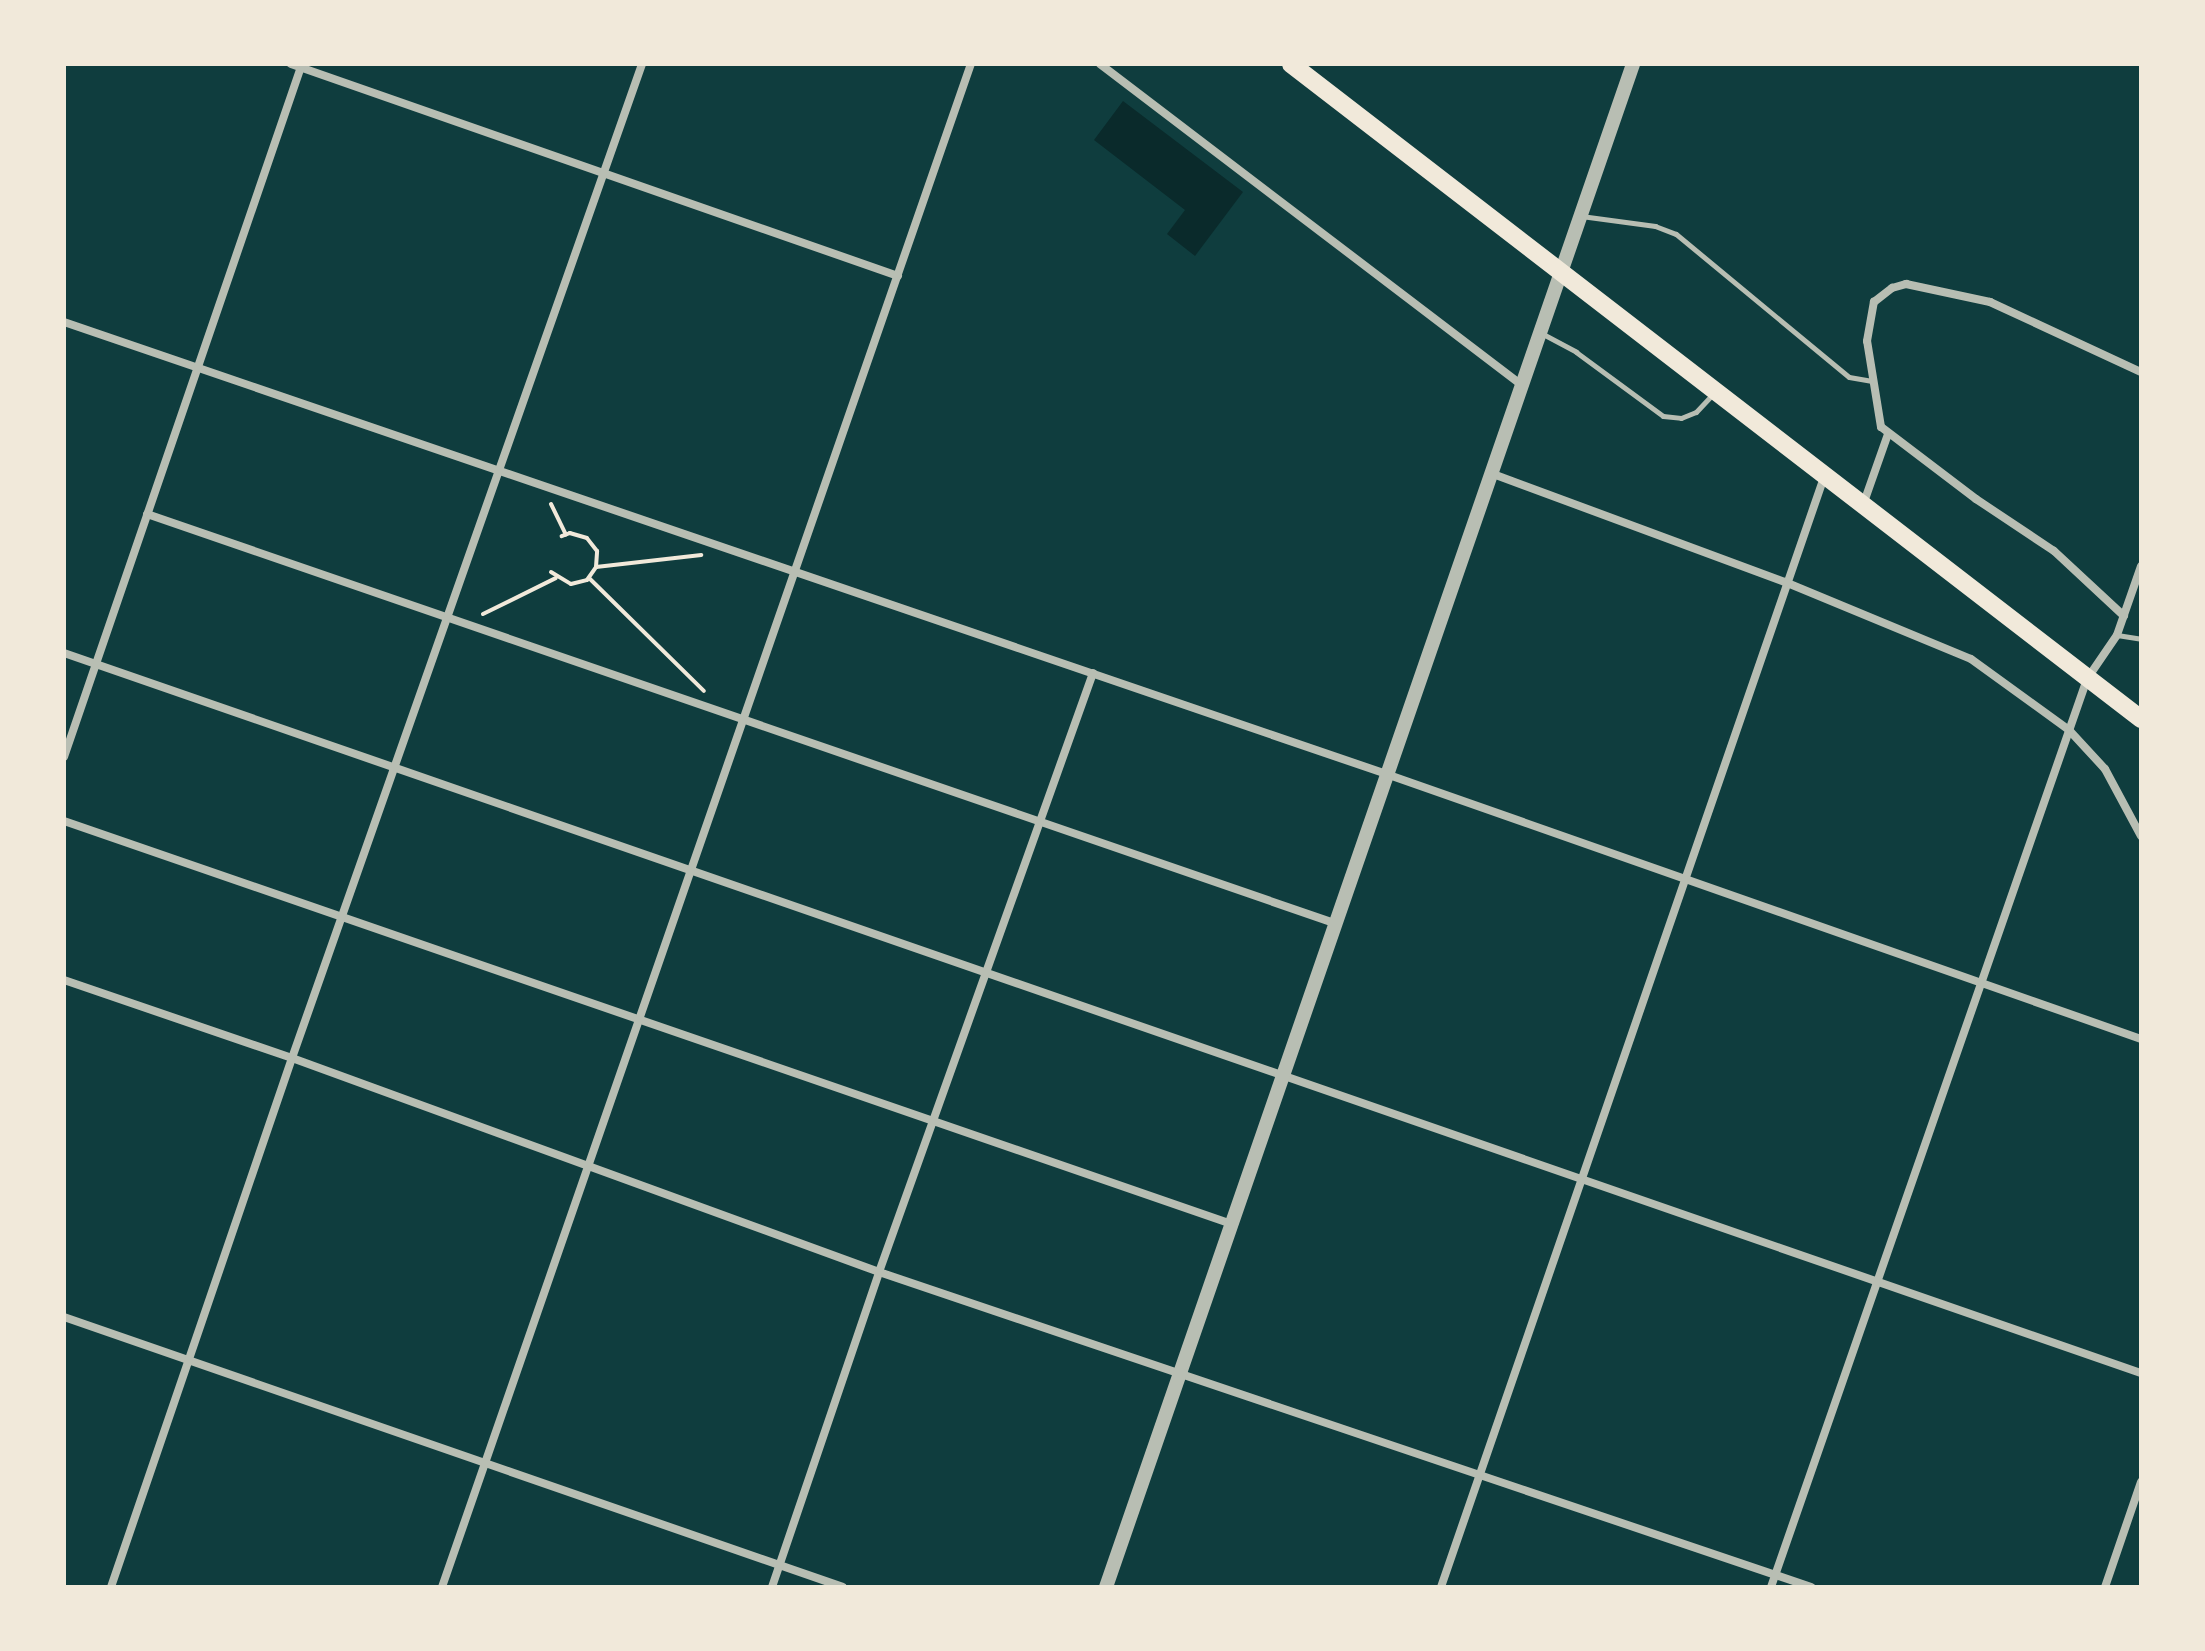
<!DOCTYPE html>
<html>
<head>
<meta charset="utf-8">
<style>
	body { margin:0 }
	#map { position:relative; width:2205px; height:1651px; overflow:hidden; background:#0f3d3e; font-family:"Roboto Serif",serif }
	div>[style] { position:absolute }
	.water>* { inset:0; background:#0a2a2b }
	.path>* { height:4px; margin:-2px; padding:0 2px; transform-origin:2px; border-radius:2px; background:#f1e9da }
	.service>* { height:5px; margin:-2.5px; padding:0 2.5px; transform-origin:2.5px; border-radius:2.5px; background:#b8beb3 }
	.minor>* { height:8px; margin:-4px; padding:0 4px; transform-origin:4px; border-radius:4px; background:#b8beb3 }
	.tertiary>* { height:14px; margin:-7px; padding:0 7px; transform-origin:7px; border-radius:7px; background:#b8beb3 }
	.trunk>* { height:18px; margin:-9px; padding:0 9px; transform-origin:9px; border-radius:9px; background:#f1e9da }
	span { translate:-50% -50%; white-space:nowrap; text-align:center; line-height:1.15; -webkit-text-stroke:8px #f1e9da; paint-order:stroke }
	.frame { position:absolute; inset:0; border:66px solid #f1e9da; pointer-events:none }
</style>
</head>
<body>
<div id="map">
	<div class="water">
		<i style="clip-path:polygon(1123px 101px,1243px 192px,1195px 256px,1167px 234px,1185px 210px,1094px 140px)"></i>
	</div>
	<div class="path">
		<i style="left:551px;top:504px;width:34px;rotate:64deg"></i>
		<i style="left:596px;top:567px;width:106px;rotate:-6.5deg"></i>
		<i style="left:551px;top:572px;width:23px;rotate:31deg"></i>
		<i style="left:571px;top:584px;width:16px;rotate:-14deg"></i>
		<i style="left:587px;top:580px;width:16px;rotate:-55deg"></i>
		<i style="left:596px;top:567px;width:16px;rotate:-86deg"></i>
		<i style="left:597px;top:551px;width:16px;rotate:-128deg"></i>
		<i style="left:587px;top:538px;width:18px;rotate:-164deg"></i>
		<i style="left:570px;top:533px;width:9px;rotate:159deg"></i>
		<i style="left:589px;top:578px;width:161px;rotate:44.5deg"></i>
		<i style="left:483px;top:614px;width:81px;rotate:-26.3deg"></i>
	</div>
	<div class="service">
		<i style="left:1581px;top:216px;width:75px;rotate:7.7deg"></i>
		<i style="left:1655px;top:226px;width:22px;rotate:21deg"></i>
		<i style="left:1676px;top:234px;width:224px;rotate:39.6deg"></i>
		<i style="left:1849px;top:377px;width:22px;rotate:10deg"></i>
		<i style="left:1541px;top:333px;width:40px;rotate:28deg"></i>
		<i style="left:1576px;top:352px;width:108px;rotate:36.3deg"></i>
		<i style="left:1663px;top:416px;width:18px;rotate:6deg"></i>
		<i style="left:1681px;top:418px;width:16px;rotate:-22deg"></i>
		<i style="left:1696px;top:412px;width:23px;rotate:-47deg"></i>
		<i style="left:2117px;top:635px;width:24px;rotate:9deg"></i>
	</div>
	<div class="minor">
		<i style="left:291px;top:64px;width:643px;rotate:19.25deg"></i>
		<i style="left:1100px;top:64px;width:532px;rotate:37.28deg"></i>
		<i style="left:64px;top:322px;width:1400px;rotate:18.87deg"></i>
		<i style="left:1389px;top:775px;width:797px;rotate:19.34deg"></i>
		<i style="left:1493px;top:474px;width:311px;rotate:20.3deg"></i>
		<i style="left:1785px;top:582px;width:201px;rotate:22.5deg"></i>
		<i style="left:1971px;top:659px;width:121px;rotate:35.9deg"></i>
		<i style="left:2069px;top:730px;width:53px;rotate:47.3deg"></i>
		<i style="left:2105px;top:769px;width:76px;rotate:61.8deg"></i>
		<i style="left:1863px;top:505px;width:75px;rotate:-70.6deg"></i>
		<i style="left:147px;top:514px;width:1259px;rotate:19.01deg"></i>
		<i style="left:2124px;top:616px;width:96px;rotate:-137.1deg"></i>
		<i style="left:2054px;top:551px;width:94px;rotate:-146.3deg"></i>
		<i style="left:1976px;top:499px;width:119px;rotate:-142.8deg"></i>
		<i style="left:1881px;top:427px;width:87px;rotate:-99.2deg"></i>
		<i style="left:1867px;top:341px;width:40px;rotate:-80deg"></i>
		<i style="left:1874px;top:302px;width:23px;rotate:-38deg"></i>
		<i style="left:1892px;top:288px;width:15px;rotate:-16deg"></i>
		<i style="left:1906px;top:284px;width:86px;rotate:12.1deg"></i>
		<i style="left:1990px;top:302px;width:166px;rotate:24.9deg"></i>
		<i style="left:64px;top:653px;width:2198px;rotate:19.12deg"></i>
		<i style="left:64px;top:757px;width:733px;rotate:-71.05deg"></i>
		<i style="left:64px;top:821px;width:1236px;rotate:19.04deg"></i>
		<i style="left:64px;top:980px;width:241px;rotate:18.9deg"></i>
		<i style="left:292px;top:1058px;width:625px;rotate:20.03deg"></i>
		<i style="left:879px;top:1272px;width:984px;rotate:18.67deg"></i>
		<i style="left:64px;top:1317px;width:824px;rotate:19.12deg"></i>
		<i style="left:111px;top:1587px;width:559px;rotate:-71.11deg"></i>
		<i style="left:292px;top:1058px;width:1054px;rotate:-70.6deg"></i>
		<i style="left:442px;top:1587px;width:1612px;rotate:-70.85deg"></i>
		<i style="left:772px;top:1587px;width:333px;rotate:-71.2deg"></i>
		<i style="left:879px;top:1272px;width:636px;rotate:-70.34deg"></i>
		<i style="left:1441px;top:1587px;width:1174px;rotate:-70.96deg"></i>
		<i style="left:1771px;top:1587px;width:961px;rotate:-70.81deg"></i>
		<i style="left:2087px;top:679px;width:53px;rotate:-55.7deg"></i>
		<i style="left:2117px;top:635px;width:73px;rotate:-70.8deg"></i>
		<i style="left:2105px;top:1587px;width:111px;rotate:-71.1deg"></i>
	</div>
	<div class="tertiary">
		<i style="left:1106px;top:1587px;width:1612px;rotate:-70.91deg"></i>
	</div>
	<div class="trunk">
		<i style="left:1291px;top:64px;width:1073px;rotate:37.62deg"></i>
	</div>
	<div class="frame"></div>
</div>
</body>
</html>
